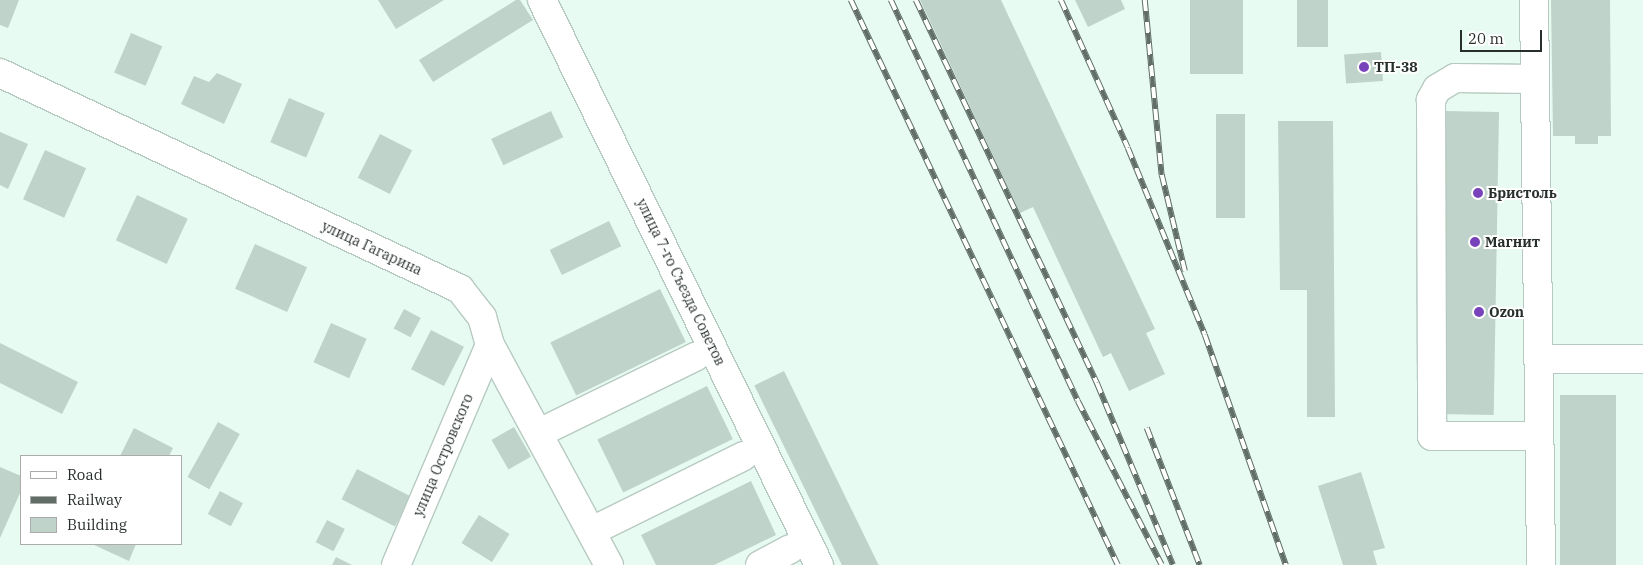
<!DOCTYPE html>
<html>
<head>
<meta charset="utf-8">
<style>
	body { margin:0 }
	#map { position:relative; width:1643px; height:565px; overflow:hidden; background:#e7fbf2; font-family:"IBM Plex Serif",serif }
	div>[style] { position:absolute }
	.building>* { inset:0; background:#c0d3ca; transform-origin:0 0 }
	.roads { filter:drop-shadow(1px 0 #b7cac1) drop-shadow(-1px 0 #b7cac1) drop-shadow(0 1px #b7cac1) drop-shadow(0 -1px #b7cac1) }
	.minor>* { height:28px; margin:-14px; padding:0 14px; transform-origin:14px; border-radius:14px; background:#fff }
	.rail>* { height:5.5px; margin-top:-2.75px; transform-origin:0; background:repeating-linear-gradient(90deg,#fff 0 11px,#616d67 0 22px); box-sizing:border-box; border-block:1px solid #616d67 }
	.dots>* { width:14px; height:14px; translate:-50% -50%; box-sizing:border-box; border:2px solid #fff; border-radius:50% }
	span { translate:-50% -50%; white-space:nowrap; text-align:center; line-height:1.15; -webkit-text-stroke:4px #fff; paint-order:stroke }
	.poi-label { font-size:14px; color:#272f2b; font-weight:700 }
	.left { translate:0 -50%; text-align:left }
	.street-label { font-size:14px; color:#272f2b }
	.legend { position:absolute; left:20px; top:455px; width:162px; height:90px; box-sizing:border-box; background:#fff; border:1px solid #a9acaa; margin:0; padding:6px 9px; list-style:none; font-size:15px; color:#272f2b }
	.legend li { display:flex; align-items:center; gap:10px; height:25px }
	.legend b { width:25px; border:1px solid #a9acaa }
	.scale { position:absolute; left:1460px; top:30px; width:82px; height:22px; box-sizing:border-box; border:2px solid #272f2b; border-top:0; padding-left:6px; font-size:15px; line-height:18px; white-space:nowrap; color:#272f2b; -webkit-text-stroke:4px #fff; paint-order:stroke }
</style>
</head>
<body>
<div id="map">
	<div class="building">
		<i style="clip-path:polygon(0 0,19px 0,8px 28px,0 25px)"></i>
		<i style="clip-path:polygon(378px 0,444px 0,396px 29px)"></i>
		<i style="clip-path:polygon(516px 0,520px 0,533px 20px,433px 82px,419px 60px)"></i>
		<i style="clip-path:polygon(920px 0,1001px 0,1155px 329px,1146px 333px,1165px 374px,1129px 391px,1111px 353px,1103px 357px,1033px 207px,1020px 213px)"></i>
		<i style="clip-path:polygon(1075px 0,1121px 0,1125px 9px,1088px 27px)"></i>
		<i style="left:1190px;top:0;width:53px;height:74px"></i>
		<i style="left:1297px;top:0;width:31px;height:47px"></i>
		<i style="clip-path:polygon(1551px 0,1610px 0,1611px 136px,1598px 136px,1598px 144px,1575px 144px,1575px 136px,1553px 136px)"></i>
		<i style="left:131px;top:33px;width:34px;height:43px;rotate:23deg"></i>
		<i style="left:1381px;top:52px;width:29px;height:37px;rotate:86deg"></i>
		<i style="clip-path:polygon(217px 73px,242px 84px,224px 124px,181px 104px,194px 76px,209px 82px)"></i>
		<i style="left:289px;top:98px;width:39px;height:48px;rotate:23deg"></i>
		<i style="left:551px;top:111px;width:29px;height:66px;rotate:65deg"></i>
		<i style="left:1444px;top:111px;width:55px;height:303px;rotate:1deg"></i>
		<i style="left:1216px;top:114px;width:29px;height:104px"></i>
		<i style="clip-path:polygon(1278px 121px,1333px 121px,1335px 417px,1307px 417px,1307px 290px,1280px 290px)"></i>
		<i style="clip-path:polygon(0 132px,28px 144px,8px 189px,0 185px)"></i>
		<i style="left:380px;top:134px;width:36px;height:49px;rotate:27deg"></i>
		<i style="left:45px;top:150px;width:45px;height:54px;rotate:24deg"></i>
		<i style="left:137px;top:195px;width:56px;height:50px;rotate:25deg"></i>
		<i style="left:609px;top:221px;width:28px;height:66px;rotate:64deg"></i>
		<i style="left:255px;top:244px;width:57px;height:49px;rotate:24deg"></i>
		<i style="left:660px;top:289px;width:59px;height:122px;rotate:64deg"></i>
		<i style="left:404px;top:309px;width:19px;height:22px;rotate:28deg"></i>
		<i style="left:331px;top:323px;width:39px;height:43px;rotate:24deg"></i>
		<i style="left:431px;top:330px;width:37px;height:44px;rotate:27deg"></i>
		<i style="clip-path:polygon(0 343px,78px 382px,62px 414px,0 383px)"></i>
		<i style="left:784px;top:371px;width:216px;height:33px;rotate:64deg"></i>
		<i style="left:707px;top:386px;width:59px;height:122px;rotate:64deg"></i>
		<i style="left:1616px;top:395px;width:170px;height:56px;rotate:90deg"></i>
		<i style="left:218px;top:422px;width:25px;height:63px;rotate:29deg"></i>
		<i style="left:514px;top:427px;width:34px;height:26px;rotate:60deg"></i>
		<i style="clip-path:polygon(134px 428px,173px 448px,169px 456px,120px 456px)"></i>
		<i style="clip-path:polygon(0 467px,21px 476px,21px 491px,0 538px)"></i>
		<i style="left:357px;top:469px;width:60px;height:34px;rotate:27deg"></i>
		<i style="clip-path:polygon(1361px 472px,1385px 548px,1373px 551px,1377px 565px,1343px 565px,1318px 486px)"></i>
		<i style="clip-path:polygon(751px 481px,776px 535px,714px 565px,656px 565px,641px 535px)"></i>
		<i style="left:220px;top:491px;width:26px;height:26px;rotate:28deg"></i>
		<i style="left:479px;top:515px;width:36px;height:33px;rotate:32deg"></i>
		<i style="left:327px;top:520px;width:20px;height:25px;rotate:27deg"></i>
		<i style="clip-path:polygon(92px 544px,136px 544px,129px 561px)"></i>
		<i style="clip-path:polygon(336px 557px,352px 565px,332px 565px)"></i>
	</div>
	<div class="roads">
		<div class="minor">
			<i style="left:542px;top:0;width:629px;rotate:63.88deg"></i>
			<i style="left:1534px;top:0;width:565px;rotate:89.29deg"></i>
			<i style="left:0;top:73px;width:508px;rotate:25.15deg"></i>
			<i style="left:460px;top:289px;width:36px;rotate:52deg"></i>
			<i style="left:482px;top:317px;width:29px;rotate:74deg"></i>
			<i style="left:490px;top:345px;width:250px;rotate:61.6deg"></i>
			<i style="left:1535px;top:79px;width:80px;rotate:-179.3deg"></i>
			<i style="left:1455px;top:78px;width:21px;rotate:149deg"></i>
			<i style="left:1437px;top:89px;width:13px;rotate:119deg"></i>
			<i style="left:1431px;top:100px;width:336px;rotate:89.8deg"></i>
			<i style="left:1432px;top:436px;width:107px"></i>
			<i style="left:1538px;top:359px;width:105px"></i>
			<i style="left:539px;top:433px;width:174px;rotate:-26deg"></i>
			<i style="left:592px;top:531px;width:169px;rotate:-26.3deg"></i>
			<i style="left:396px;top:565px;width:239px;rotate:-66.9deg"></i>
			<i style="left:760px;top:565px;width:34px;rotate:-28deg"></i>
		</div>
	</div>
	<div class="rail">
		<i style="left:851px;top:0;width:625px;rotate:64.71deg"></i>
		<i style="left:891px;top:0;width:442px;rotate:65deg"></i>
		<i style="left:1078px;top:401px;width:184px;rotate:62.9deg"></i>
		<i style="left:916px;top:0;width:424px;rotate:64.7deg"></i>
		<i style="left:1097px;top:383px;width:197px;rotate:67.3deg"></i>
		<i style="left:1061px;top:0;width:162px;rotate:65.6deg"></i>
		<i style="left:1128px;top:148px;width:202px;rotate:67.6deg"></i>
		<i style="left:1205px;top:335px;width:244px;rotate:70.6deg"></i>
		<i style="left:1145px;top:0;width:176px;rotate:84.5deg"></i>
		<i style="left:1162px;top:175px;width:99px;rotate:76.5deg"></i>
		<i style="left:1147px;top:428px;width:147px;rotate:68.9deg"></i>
	</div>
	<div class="dots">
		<i style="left:1364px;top:67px;background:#7843ba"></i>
		<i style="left:1478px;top:193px;background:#7843ba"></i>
		<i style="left:1475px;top:242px;background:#7843ba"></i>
		<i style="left:1479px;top:312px;background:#7843ba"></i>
	</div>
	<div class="poi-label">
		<span class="left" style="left:1374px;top:67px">ТП-38</span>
		<span class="left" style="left:1488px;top:193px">Бристоль</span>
		<span class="left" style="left:1485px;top:242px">Магнит</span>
		<span class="left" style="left:1489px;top:312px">Ozon</span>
	</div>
	<div class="street-label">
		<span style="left:372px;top:248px;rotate:25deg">улица Гагарина</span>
		<span style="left:681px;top:282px;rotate:64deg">улица 7-го Съезда Советов</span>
		<span style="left:443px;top:455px;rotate:-67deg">улица Островского</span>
	</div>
	<ul class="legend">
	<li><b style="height:6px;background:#fff"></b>Road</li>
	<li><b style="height:6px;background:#616d67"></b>Railway</li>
	<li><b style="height:14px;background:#c0d3ca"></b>Building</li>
	</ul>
	<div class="scale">20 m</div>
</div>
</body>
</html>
